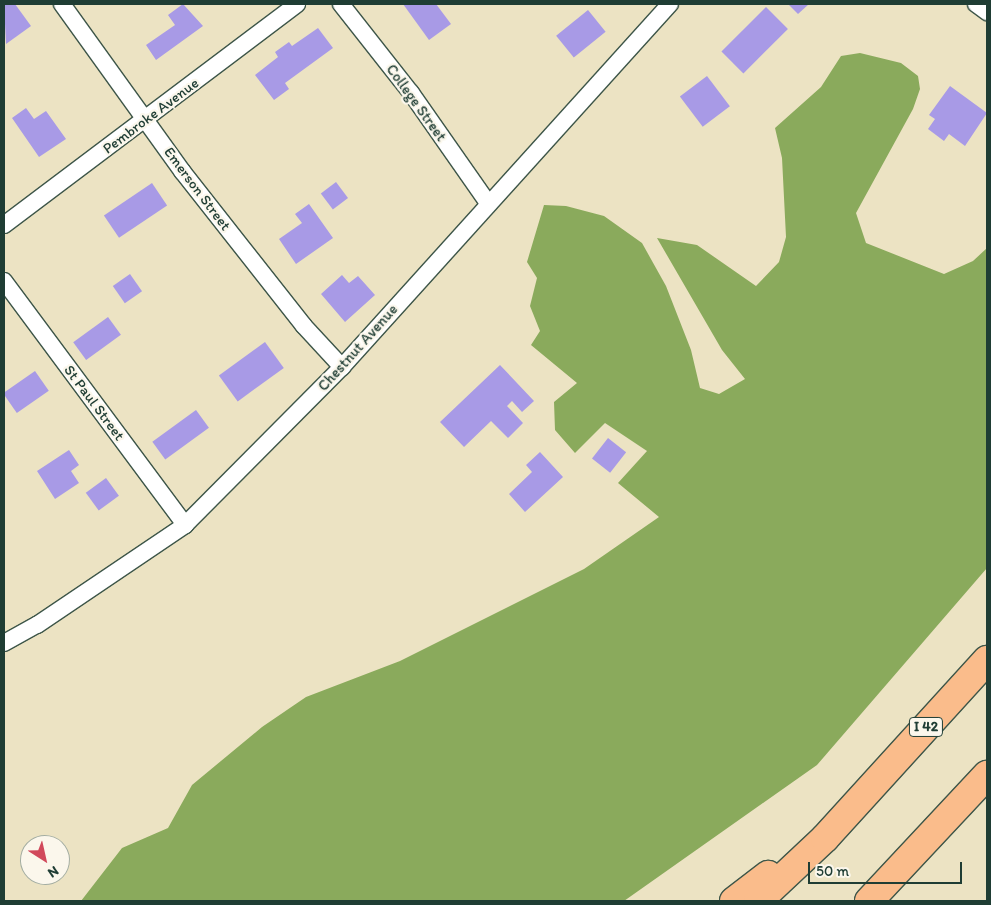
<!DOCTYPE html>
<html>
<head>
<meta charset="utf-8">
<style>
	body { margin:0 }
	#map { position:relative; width:991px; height:905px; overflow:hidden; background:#ece3c3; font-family:Itim,sans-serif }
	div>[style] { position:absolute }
	.forest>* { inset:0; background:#8aaa5c }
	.building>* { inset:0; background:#a89ae6; transform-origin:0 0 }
	.roads { filter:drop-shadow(1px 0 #3e5649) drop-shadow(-1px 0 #3e5649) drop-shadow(0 1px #3e5649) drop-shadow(0 -1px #3e5649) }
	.minor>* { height:16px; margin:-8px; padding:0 8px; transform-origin:8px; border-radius:8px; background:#fff }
	.motorway>* { height:28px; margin:-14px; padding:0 14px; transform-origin:14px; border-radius:14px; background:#fabc8b }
	span { translate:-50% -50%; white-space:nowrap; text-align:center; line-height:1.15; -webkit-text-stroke:4.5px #fbf7ec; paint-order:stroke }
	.shield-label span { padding:1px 4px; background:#fbf7ec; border:1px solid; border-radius:4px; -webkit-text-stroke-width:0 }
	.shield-label { font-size:14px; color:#1f3d34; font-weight:700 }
	.street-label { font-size:15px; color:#1f3d34 }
	.frame { position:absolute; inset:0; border:5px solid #1f3d34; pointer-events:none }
	.north { position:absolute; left:20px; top:835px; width:50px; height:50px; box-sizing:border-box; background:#fbf7ec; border:1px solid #a3ada2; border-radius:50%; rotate:145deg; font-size:14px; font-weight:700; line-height:20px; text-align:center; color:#1f3d34 }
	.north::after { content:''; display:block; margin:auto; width:18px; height:22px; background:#d1495b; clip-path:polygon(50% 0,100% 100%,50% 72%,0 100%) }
	.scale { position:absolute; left:808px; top:862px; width:154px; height:22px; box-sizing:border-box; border:2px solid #1f3d34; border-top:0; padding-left:6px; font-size:15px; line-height:18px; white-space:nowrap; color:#1f3d34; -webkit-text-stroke:4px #fbf7ec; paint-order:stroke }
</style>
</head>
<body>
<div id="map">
	<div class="forest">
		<i style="clip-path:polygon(860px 53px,901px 63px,918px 76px,920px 89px,913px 109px,856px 213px,866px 243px,944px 274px,973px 261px,987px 248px,987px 568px,817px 765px,624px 901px,81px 901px,122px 848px,168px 828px,192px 785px,262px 727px,306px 697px,400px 661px,584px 569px,659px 517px,618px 483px,647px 451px,605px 423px,575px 453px,555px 430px,554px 402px,577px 383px,531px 345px,540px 331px,530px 306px,537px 278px,527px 262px,544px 205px,566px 206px,604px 216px,642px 243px,666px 286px,691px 350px,700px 388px,719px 394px,745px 379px,722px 350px,657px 238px,697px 245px,756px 286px,779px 262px,786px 237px,782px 158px,775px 128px,821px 87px,841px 56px)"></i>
	</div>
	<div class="building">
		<i style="clip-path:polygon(4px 4px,15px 4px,31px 26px,6px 44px)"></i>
		<i style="clip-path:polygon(183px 4px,203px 26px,156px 60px,146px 45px,175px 25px,168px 15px)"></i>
		<i style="clip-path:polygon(403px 4px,436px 4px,451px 24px,429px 40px)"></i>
		<i style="clip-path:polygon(788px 4px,809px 4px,798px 14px)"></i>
		<i style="left:766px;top:7px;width:31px;height:63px;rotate:45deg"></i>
		<i style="left:588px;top:10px;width:28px;height:41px;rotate:51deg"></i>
		<i style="clip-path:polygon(318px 28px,333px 48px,285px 83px,289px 89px,274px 100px,255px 75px,278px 57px,275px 52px,289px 42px,292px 46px)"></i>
		<i style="left:707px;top:76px;width:38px;height:34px;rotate:53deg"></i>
		<i style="clip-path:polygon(950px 86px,987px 113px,965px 146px,949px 134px,944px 141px,928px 129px,935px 119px,929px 115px)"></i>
		<i style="clip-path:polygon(26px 108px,34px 119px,46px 111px,66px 139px,39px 157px,12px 118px)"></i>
		<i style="left:336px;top:182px;width:20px;height:19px;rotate:53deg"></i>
		<i style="left:152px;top:183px;width:27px;height:58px;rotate:56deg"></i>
		<i style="clip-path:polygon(309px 204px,333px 238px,296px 264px,279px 239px,302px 223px,295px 214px)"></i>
		<i style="left:130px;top:274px;width:21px;height:21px;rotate:55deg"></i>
		<i style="clip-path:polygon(342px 275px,349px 283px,358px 276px,375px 295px,345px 322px,321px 294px)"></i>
		<i style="left:108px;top:317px;width:22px;height:43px;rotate:54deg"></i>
		<i style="left:265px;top:342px;width:32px;height:57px;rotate:54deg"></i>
		<i style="clip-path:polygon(500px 365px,534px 401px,522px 412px,512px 401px,507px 406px,523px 423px,508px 438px,491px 421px,464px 447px,440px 422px)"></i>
		<i style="left:35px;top:371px;width:24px;height:39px;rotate:55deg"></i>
		<i style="left:196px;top:410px;width:22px;height:54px;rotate:54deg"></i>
		<i style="left:608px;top:438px;width:23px;height:26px;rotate:38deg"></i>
		<i style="clip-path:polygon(69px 450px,79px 465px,71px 471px,79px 483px,55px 499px,37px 471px)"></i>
		<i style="clip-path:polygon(540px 452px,563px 477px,525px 512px,509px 494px,532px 472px,526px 465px)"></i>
		<i style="left:106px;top:478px;width:22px;height:25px;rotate:54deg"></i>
	</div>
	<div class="roads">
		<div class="minor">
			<i style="left:62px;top:4px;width:206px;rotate:54.3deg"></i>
			<i style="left:182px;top:171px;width:197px;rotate:51.8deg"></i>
			<i style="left:304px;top:326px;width:56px;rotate:47.2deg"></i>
			<i style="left:341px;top:4px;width:113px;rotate:51.8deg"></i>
			<i style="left:411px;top:93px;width:134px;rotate:55deg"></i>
			<i style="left:976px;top:4px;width:14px;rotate:36deg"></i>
			<i style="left:4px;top:225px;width:367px;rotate:-37deg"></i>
			<i style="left:4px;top:281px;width:304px;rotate:53.4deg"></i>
			<i style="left:4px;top:643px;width:38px;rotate:-29deg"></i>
			<i style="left:37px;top:625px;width:179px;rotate:-34deg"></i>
			<i style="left:185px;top:525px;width:223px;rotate:-45.2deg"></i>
			<i style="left:342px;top:367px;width:489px;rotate:-47.9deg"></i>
		</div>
		<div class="motorway">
			<i style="left:734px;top:901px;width:43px;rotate:-37.4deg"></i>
			<i style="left:758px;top:901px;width:92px;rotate:-43.2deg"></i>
			<i style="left:825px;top:838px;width:241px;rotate:-47.7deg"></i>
			<i style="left:869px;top:901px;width:173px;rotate:-46.9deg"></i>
		</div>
	</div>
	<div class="shield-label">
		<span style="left:926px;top:727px">I 42</span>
	</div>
	<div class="street-label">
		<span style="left:416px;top:103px;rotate:54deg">College Street</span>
		<span style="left:151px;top:116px;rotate:-37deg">Pembroke Avenue</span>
		<span style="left:197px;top:189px;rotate:53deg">Emerson Street</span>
		<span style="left:358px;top:348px;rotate:-48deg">Chestnut Avenue</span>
		<span style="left:94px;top:403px;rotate:53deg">St Paul Street</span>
	</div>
	<div class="frame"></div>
	<div class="north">N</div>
	<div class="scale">50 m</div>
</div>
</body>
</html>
